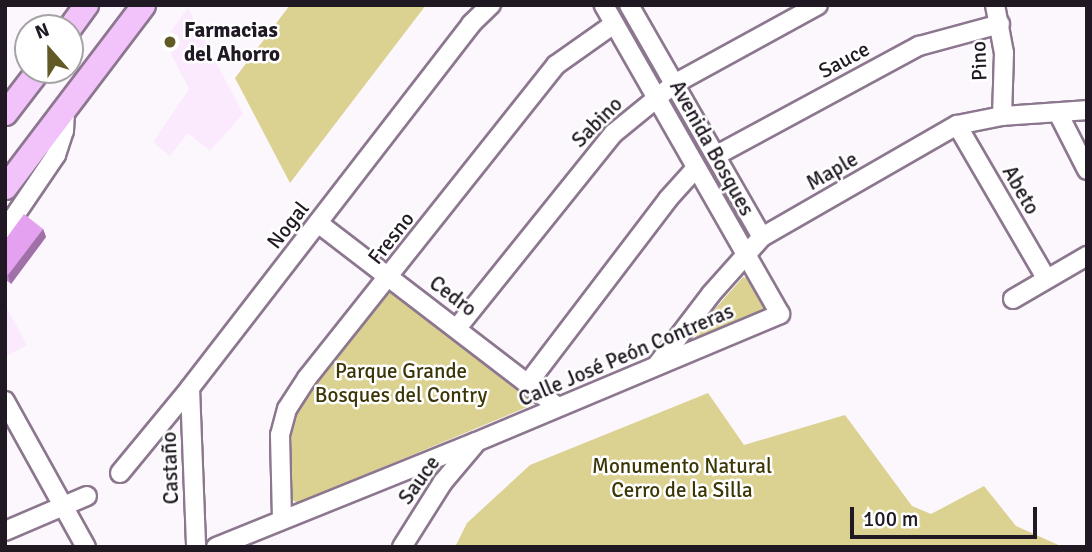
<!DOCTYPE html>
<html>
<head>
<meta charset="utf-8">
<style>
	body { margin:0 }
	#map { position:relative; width:1092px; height:552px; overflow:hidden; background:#fcf7fd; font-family:Signika,sans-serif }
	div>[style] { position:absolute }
	.built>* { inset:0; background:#fbeafd }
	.green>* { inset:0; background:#dbd191 }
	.roads { filter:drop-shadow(2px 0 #8c778f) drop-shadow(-2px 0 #8c778f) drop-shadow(0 2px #8c778f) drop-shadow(0 -2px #8c778f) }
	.minor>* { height:18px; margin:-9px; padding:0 9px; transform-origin:9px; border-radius:9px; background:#fff }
	.major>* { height:23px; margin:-11.5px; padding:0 11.5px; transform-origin:11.5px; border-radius:11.5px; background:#f2c2fa }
	.wall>* { inset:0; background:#c48ace }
	.shaded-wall>* { inset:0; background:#a071a7 }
	.building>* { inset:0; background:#e4a1ef }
	.dots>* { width:19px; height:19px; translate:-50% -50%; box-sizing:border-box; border:4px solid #fff; border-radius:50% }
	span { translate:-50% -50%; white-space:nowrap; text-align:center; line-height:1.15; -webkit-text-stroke:5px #fff; paint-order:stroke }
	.poi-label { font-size:21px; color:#201822; font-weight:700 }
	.left { translate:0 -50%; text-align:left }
	.street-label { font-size:21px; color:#201822 }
	.park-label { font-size:21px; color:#3c3606 }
	.frame { position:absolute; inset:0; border:7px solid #201822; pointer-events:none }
	.north { position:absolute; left:14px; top:14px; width:70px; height:70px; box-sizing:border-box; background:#fff; border:2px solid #a6a3a7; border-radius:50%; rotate:339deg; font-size:19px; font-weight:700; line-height:28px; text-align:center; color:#201822 }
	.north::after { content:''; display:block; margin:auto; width:24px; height:32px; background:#615926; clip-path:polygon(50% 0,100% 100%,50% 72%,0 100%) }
	.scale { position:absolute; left:850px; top:507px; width:187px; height:32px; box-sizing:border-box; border:4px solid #201822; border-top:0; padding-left:9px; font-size:21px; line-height:24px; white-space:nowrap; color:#201822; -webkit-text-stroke:5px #fff; paint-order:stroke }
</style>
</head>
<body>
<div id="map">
	<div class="built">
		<i style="clip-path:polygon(188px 8px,243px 114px,210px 151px,188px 133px,170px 156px,153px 142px,189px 89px,164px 40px)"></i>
		<i style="clip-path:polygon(5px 305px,27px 345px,5px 357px)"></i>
	</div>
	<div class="green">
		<i style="clip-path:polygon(290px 5px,426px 5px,290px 183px,235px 78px)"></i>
		<i style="clip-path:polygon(610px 5px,622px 5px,662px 72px,660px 78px,653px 80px)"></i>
		<i style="clip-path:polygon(670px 98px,675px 99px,744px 216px,742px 223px,738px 225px,670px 105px)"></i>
		<i style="clip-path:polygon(743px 277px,750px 279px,767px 308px,765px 313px,699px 340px,693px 334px)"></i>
		<i style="clip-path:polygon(395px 289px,534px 398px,532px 405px,297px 503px,289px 497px,286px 436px,293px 408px,383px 292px)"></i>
		<i style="clip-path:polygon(708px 393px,744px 445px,845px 415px,912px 506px,931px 514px,984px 486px,1016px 526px,1063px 547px,455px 547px,467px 523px,530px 465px)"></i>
	</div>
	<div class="roads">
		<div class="minor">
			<i style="left:629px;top:5px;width:267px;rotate:60.2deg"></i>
			<i style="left:995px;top:5px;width:49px;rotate:79.4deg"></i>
			<i style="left:1004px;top:53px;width:63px;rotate:91.8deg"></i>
			<i style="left:1058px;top:113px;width:64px;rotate:63deg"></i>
			<i style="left:957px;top:125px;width:177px;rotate:59.8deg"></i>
			<i style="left:717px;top:155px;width:230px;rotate:-28.4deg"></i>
			<i style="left:919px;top:46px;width:84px;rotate:-15.2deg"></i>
			<i style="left:318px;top:223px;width:302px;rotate:37.5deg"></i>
			<i style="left:5px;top:230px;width:91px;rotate:-55.8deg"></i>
			<i style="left:56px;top:155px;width:25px;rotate:-72deg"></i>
			<i style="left:64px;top:131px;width:21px;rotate:-87deg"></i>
			<i style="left:1013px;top:299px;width:86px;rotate:-30.2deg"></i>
			<i style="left:457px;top:328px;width:250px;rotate:-51.2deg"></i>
			<i style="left:614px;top:133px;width:77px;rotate:-39.2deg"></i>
			<i style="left:674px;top:84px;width:164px;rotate:-28.7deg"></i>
			<i style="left:657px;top:365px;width:89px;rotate:-52.7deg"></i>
			<i style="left:711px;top:294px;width:76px;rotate:-48.2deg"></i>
			<i style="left:762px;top:237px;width:225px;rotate:-29.9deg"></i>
			<i style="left:957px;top:125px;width:46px;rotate:-11.3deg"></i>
			<i style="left:1002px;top:116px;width:85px;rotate:-4deg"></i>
			<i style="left:528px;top:383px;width:231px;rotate:-52.7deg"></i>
			<i style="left:668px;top:199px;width:42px;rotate:-47.9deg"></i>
			<i style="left:190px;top:388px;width:159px;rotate:87.8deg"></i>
			<i style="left:5px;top:401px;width:167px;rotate:61deg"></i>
			<i style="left:120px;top:473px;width:110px;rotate:-50.5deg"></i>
			<i style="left:190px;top:388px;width:460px;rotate:-52.3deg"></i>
			<i style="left:471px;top:24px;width:28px;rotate:-44deg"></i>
			<i style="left:282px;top:518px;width:83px;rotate:-91.4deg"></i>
			<i style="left:280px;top:435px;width:27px;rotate:-75deg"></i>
			<i style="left:287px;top:409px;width:37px;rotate:-57deg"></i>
			<i style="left:307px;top:378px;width:400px;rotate:-51.5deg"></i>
			<i style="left:556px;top:65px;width:71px;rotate:-35.3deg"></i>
			<i style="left:5px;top:531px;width:89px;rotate:-23.1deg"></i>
			<i style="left:216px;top:547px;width:280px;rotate:-22deg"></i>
			<i style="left:476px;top:442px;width:330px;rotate:-22.8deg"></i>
			<i style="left:780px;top:314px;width:356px;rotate:-119.7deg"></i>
			<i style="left:402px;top:547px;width:77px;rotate:-57.8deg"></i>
			<i style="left:443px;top:482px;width:50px;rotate:-49.9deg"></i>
		</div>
		<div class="major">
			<i style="left:69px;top:28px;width:29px;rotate:-54deg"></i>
			<i style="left:5px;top:113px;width:54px;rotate:-52.5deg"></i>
			<i style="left:5px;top:187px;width:228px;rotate:-52.8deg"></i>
		</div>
	</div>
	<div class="wall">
		<i style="clip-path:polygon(43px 229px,46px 237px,11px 284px,5px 279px,5px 240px)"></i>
	</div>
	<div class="shaded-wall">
		<i style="clip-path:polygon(43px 229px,46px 237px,11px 284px,8px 275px)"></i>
	</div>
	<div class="building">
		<i style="clip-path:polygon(24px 214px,43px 229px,8px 275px,5px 273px,5px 240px)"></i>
	</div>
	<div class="dots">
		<i style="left:170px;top:42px;background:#615926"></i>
	</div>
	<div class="poi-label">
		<span class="left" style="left:184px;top:42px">Farmacias<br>del Ahorro</span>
	</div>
	<div class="street-label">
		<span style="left:844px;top:60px;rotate:-28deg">Sauce</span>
		<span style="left:979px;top:61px;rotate:-92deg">Pino</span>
		<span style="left:597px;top:122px;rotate:-45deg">Sabino</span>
		<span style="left:712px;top:148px;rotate:61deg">Avenida Bosques</span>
		<span style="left:832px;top:171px;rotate:-30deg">Maple</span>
		<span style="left:1021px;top:190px;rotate:60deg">Abeto</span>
		<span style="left:288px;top:225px;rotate:-52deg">Nogal</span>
		<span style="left:391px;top:238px;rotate:-52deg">Fresno</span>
		<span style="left:453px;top:296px;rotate:37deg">Cedro</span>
		<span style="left:626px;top:355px;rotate:-23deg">Calle José Peón Contreras</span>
		<span style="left:170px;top:468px;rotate:-92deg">Castaño</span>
		<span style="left:419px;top:480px;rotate:-54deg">Sauce</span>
	</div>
	<div class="park-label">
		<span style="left:401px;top:383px">Parque Grande<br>Bosques del Contry</span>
		<span style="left:682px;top:478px">Monumento Natural<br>Cerro de la Silla</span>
	</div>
	<div class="frame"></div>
	<div class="north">N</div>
	<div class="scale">100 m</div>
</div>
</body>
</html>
